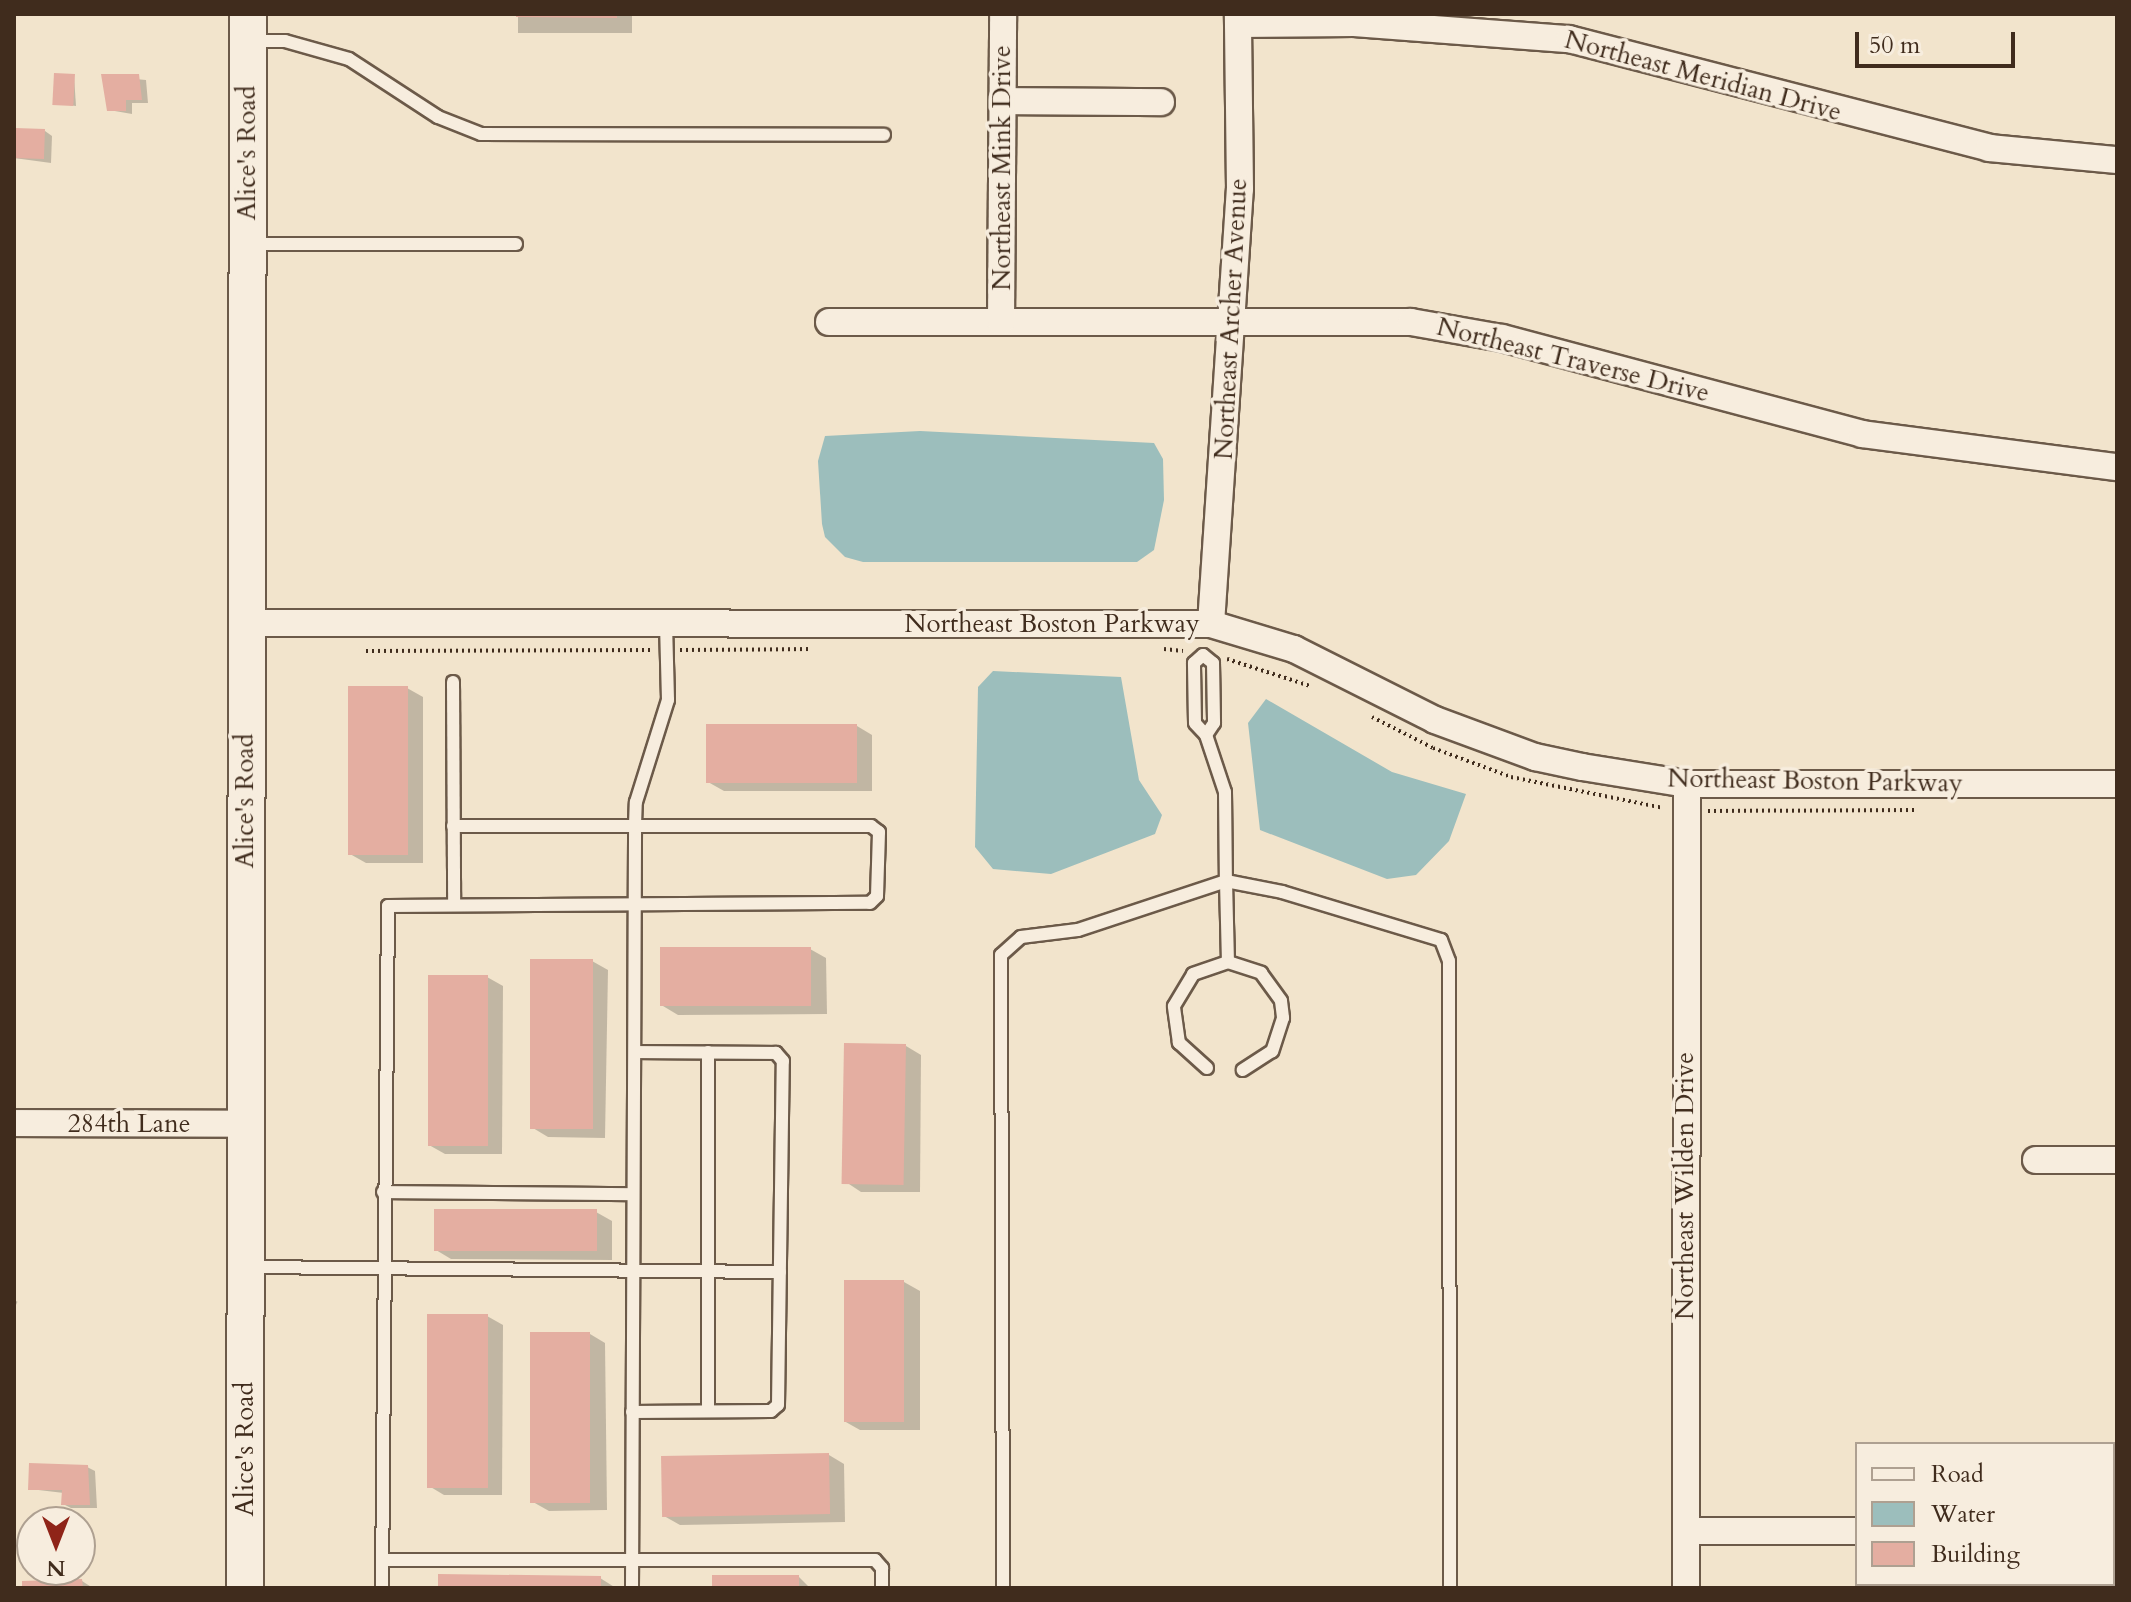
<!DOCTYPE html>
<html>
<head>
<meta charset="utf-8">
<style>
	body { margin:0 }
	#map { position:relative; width:2131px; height:1602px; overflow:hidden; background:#f2e4cc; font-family:Cardo,serif }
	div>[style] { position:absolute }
	.water>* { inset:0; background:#9cbebc }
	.shadow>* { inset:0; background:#0003; transform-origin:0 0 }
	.building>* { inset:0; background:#e4aea1; transform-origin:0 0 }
	.path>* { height:4px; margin-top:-2px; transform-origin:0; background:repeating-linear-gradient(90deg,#402c1d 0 2px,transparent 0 6px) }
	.roads { filter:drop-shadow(2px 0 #6c5a49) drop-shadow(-2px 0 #6c5a49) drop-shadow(0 2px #6c5a49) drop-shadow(0 -2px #6c5a49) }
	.lane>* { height:12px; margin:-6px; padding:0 6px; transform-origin:6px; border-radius:6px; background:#f7edde }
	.street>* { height:26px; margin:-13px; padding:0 13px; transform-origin:13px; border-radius:13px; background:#f7edde }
	.secondary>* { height:36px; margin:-18px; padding:0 18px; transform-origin:18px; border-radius:18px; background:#f7edde }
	span { translate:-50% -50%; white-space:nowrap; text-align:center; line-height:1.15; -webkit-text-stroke:7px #f7edde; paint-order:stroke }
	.street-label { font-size:26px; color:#402c1d }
	.frame { position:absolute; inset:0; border:16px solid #402c1d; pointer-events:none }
	.legend { position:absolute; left:1855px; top:1442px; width:260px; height:144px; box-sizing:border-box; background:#f7edde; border:2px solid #aea091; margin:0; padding:10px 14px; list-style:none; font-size:24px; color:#402c1d }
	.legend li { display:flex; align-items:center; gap:16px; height:40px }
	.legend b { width:40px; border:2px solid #aea091 }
	.north { position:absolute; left:16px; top:1506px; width:80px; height:80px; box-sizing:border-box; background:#f7edde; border:2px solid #aea091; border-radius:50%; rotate:180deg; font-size:22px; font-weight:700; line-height:32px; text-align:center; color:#402c1d }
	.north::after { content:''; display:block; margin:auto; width:28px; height:36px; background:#8f2418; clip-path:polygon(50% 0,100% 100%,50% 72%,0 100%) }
	.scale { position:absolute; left:1855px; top:32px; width:160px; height:36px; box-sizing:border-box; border:4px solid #402c1d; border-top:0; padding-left:10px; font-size:24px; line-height:28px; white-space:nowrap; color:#402c1d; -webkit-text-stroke:6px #f7edde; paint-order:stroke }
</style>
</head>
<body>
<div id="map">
	<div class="water">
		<i style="clip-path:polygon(920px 431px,1154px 443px,1163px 459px,1164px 500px,1154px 550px,1137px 562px,863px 562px,845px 557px,825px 537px,822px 524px,818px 461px,825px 436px)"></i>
		<i style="clip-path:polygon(993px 671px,1121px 677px,1139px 780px,1162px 815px,1155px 834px,1051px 874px,993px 869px,975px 847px,978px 687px)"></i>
		<i style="clip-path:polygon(1266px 699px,1392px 772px,1466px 794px,1449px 841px,1416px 875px,1387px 879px,1260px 830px,1248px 723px)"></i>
	</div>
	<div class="shadow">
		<i style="left:518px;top:14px;width:114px;height:19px"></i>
		<i style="clip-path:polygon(74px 76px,76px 106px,55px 103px)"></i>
		<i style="clip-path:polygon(103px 76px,146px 80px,148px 103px,132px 103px,132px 114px,109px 110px)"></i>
		<i style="clip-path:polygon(45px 131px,52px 136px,51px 163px,14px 158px,14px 149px)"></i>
		<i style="clip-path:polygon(407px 688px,423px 697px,423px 863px,366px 863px,350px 854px)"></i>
		<i style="clip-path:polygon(857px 726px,872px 735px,872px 791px,724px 791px,708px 782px)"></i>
		<i style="clip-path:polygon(810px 949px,826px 958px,827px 1014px,678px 1015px,663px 1006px)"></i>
		<i style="clip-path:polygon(592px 961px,608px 970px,605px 1138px,548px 1137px,533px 1128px)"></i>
		<i style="clip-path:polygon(487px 977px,503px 986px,502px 1154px,445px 1154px,429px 1145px)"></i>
		<i style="clip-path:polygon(906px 1046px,921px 1055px,920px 1192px,861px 1192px,846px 1182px)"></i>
		<i style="clip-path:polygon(596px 1212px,612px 1221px,612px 1260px,451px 1259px,436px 1250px)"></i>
		<i style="clip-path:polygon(904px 1282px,920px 1291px,920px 1430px,860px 1430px,844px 1421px)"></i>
		<i style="left:14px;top:1300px;width:4px;height:35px;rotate:27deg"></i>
		<i style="clip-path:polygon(487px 1316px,503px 1325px,502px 1495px,444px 1495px,429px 1486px)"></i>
		<i style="clip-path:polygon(590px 1334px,605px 1343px,607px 1510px,549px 1511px,533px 1502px)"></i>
		<i style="clip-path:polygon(829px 1455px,844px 1464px,845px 1522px,680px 1525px,664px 1516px)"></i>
		<i style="clip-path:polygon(87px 1467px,95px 1471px,97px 1508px,71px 1508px,63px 1504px,64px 1493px,30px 1489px)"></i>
		<i style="clip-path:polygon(799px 1577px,810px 1588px,714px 1588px)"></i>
		<i style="clip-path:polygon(600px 1578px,616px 1588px,440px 1588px)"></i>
		<i style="clip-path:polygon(82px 1581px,93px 1588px,24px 1588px)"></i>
	</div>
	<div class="building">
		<i style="clip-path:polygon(516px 14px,617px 14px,617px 18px,516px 17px)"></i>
		<i style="left:54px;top:73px;width:21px;height:32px;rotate:3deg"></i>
		<i style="clip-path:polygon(101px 74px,139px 74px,142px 100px,126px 100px,126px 111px,107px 111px)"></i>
		<i style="left:15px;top:128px;width:30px;height:30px;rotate:2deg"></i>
		<i style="left:348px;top:686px;width:60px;height:169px"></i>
		<i style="left:706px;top:724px;width:151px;height:59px"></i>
		<i style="left:811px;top:947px;width:59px;height:151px;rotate:90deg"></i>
		<i style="left:530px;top:959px;width:63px;height:170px"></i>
		<i style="left:428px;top:975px;width:60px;height:171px"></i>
		<i style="left:844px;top:1043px;width:62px;height:141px;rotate:1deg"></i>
		<i style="left:434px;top:1209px;width:163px;height:42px"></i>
		<i style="left:844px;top:1280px;width:60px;height:142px"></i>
		<i style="left:427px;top:1314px;width:61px;height:174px"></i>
		<i style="left:530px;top:1332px;width:60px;height:171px"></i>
		<i style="left:829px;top:1453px;width:61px;height:168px;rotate:89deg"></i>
		<i style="clip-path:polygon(29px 1463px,88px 1465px,90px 1505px,61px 1505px,62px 1490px,28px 1490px)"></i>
		<i style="clip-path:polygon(438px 1574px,601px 1576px,601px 1588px,438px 1588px)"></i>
		<i style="left:712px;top:1575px;width:87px;height:13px"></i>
		<i style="clip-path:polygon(82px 1579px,83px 1588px,22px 1588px,22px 1581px)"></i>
	</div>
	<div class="path">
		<i style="left:1164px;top:649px;width:19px;rotate:6deg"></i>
		<i style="left:680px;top:650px;width:132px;rotate:-0.4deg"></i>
		<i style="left:366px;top:651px;width:286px;rotate:-0.2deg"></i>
		<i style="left:1227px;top:659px;width:87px;rotate:18deg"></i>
		<i style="left:1372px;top:717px;width:68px;rotate:26.9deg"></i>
		<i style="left:1433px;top:748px;width:83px;rotate:20.4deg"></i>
		<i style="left:1511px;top:777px;width:155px;rotate:11.5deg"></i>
		<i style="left:1708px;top:811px;width:207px;rotate:-0.3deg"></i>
	</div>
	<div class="roads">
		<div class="lane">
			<i style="left:251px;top:41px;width:34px"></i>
			<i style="left:285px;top:41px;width:66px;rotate:15.7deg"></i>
			<i style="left:349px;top:59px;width:106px;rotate:33.1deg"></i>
			<i style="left:438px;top:117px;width:46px;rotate:21.6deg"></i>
			<i style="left:481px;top:134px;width:403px;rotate:0.1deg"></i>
			<i style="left:251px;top:244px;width:265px"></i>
			<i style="left:1203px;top:655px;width:13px;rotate:39deg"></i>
			<i style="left:1213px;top:663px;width:60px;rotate:89deg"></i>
			<i style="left:1214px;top:723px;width:14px;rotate:124deg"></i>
			<i style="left:1206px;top:735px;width:16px;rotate:-133deg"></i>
			<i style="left:1195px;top:723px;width:60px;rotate:-91deg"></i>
			<i style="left:1194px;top:663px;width:12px;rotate:-42deg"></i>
			<i style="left:453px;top:682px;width:222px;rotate:89.7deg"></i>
			<i style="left:1206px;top:735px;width:60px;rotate:71.6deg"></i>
			<i style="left:1225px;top:792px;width:89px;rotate:89.4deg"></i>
			<i style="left:1226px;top:881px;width:57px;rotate:11.1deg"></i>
			<i style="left:1282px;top:892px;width:166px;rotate:16.8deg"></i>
			<i style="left:1441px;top:940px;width:22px;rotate:69deg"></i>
			<i style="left:1449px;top:961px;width:627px;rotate:89.91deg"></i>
			<i style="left:708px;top:1052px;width:359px;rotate:90deg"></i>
			<i style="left:1207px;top:1068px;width:38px;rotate:-138deg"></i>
			<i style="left:1179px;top:1043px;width:37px;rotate:-98deg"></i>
			<i style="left:1174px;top:1006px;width:37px;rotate:-59deg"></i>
			<i style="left:1193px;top:974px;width:37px;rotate:-19deg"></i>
			<i style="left:1228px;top:962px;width:35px;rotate:18deg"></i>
			<i style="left:1261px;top:973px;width:34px;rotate:54deg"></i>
			<i style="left:1281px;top:1001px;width:17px;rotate:83deg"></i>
			<i style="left:1283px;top:1018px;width:35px;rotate:108deg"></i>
			<i style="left:1272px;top:1051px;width:35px;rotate:147deg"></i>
			<i style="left:383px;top:1192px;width:249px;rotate:0.5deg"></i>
			<i style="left:247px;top:1267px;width:533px;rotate:0.54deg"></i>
			<i style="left:632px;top:1412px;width:139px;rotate:-0.4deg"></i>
			<i style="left:771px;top:1411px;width:9px;rotate:-41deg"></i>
			<i style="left:778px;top:1405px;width:344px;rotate:-89.2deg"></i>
			<i style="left:783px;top:1061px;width:11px;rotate:-131deg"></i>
			<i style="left:776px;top:1053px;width:141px;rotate:-179.6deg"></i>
			<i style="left:382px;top:1560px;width:493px"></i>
			<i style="left:875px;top:1560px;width:11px;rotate:49deg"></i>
			<i style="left:882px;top:1568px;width:20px;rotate:90deg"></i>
			<i style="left:382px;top:1588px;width:682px;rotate:-89.5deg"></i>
			<i style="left:388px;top:906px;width:482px;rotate:-0.4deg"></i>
			<i style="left:870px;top:903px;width:10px;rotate:-45deg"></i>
			<i style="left:877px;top:896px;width:64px;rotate:-88.2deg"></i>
			<i style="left:879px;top:832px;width:10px;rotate:-143deg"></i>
			<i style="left:871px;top:826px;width:418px;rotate:180deg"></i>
			<i style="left:632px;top:1588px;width:763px;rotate:-89.77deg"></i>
			<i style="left:635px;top:825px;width:23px;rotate:-88deg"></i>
			<i style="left:636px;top:802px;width:107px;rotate:-72.6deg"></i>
			<i style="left:668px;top:700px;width:77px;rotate:-91.5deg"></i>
			<i style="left:1003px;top:1588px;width:633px;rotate:-90.18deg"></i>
			<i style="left:1001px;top:955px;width:27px;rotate:-42deg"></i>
			<i style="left:1021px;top:937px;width:57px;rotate:-7deg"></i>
			<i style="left:1078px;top:930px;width:156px;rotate:-18.3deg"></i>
			<i style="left:1226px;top:881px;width:81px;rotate:88.6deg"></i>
		</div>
		<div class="street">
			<i style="left:1238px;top:24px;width:116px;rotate:-0.5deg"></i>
			<i style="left:1354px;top:23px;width:216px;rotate:4.3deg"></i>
			<i style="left:1569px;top:39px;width:434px;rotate:14.5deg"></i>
			<i style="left:1989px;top:148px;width:129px;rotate:5.4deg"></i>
			<i style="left:1003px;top:101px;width:158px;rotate:0.4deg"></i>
			<i style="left:829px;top:322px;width:582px"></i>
			<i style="left:1411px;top:322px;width:92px;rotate:10deg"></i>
			<i style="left:1502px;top:338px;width:373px;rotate:14.9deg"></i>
			<i style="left:1862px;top:434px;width:257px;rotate:7.4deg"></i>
			<i style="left:1001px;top:322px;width:308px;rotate:-89.6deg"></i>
			<i style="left:246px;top:623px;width:965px;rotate:0.06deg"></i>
			<i style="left:1211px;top:624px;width:87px;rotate:16.8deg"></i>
			<i style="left:1294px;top:649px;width:158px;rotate:26.7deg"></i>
			<i style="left:1435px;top:720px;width:107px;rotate:20.3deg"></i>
			<i style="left:1535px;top:757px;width:48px;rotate:12deg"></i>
			<i style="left:1582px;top:767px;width:106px;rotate:9.2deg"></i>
			<i style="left:1687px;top:784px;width:430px"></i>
			<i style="left:1211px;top:624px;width:436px;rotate:-86.2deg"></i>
			<i style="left:1240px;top:189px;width:175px;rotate:-90.7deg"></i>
			<i style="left:14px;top:1123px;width:231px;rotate:0.2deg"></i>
			<i style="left:2036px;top:1160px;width:81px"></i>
			<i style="left:2113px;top:1530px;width:4px"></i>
			<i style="left:1686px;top:1531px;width:171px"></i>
			<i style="left:1686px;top:1588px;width:804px;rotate:-89.93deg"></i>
		</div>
		<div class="secondary">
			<i style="left:245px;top:1588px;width:1574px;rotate:-89.89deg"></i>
		</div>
	</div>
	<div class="street-label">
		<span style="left:1703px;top:76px;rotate:15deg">Northeast Meridian Drive</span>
		<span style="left:247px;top:153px;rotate:-90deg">Alice's Road</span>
		<span style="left:1002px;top:168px;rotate:-90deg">Northeast Mink Drive</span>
		<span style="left:1231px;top:319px;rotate:-87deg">Northeast Archer Avenue</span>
		<span style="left:1573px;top:360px;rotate:14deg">Northeast Traverse Drive</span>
		<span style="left:1052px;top:624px">Northeast Boston Parkway</span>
		<span style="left:1815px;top:781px;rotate:1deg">Northeast Boston Parkway</span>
		<span style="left:245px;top:801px;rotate:-90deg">Alice's Road</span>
		<span style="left:129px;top:1124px">284th Lane</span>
		<span style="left:1685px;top:1186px;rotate:-90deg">Northeast Wilden Drive</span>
		<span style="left:245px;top:1449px;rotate:-90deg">Alice's Road</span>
	</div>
	<div class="frame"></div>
	<ul class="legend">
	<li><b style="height:10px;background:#f7edde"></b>Road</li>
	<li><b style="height:22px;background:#9cbebc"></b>Water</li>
	<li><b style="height:22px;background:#e4aea1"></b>Building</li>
	</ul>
	<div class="north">N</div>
	<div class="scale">50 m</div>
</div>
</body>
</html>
